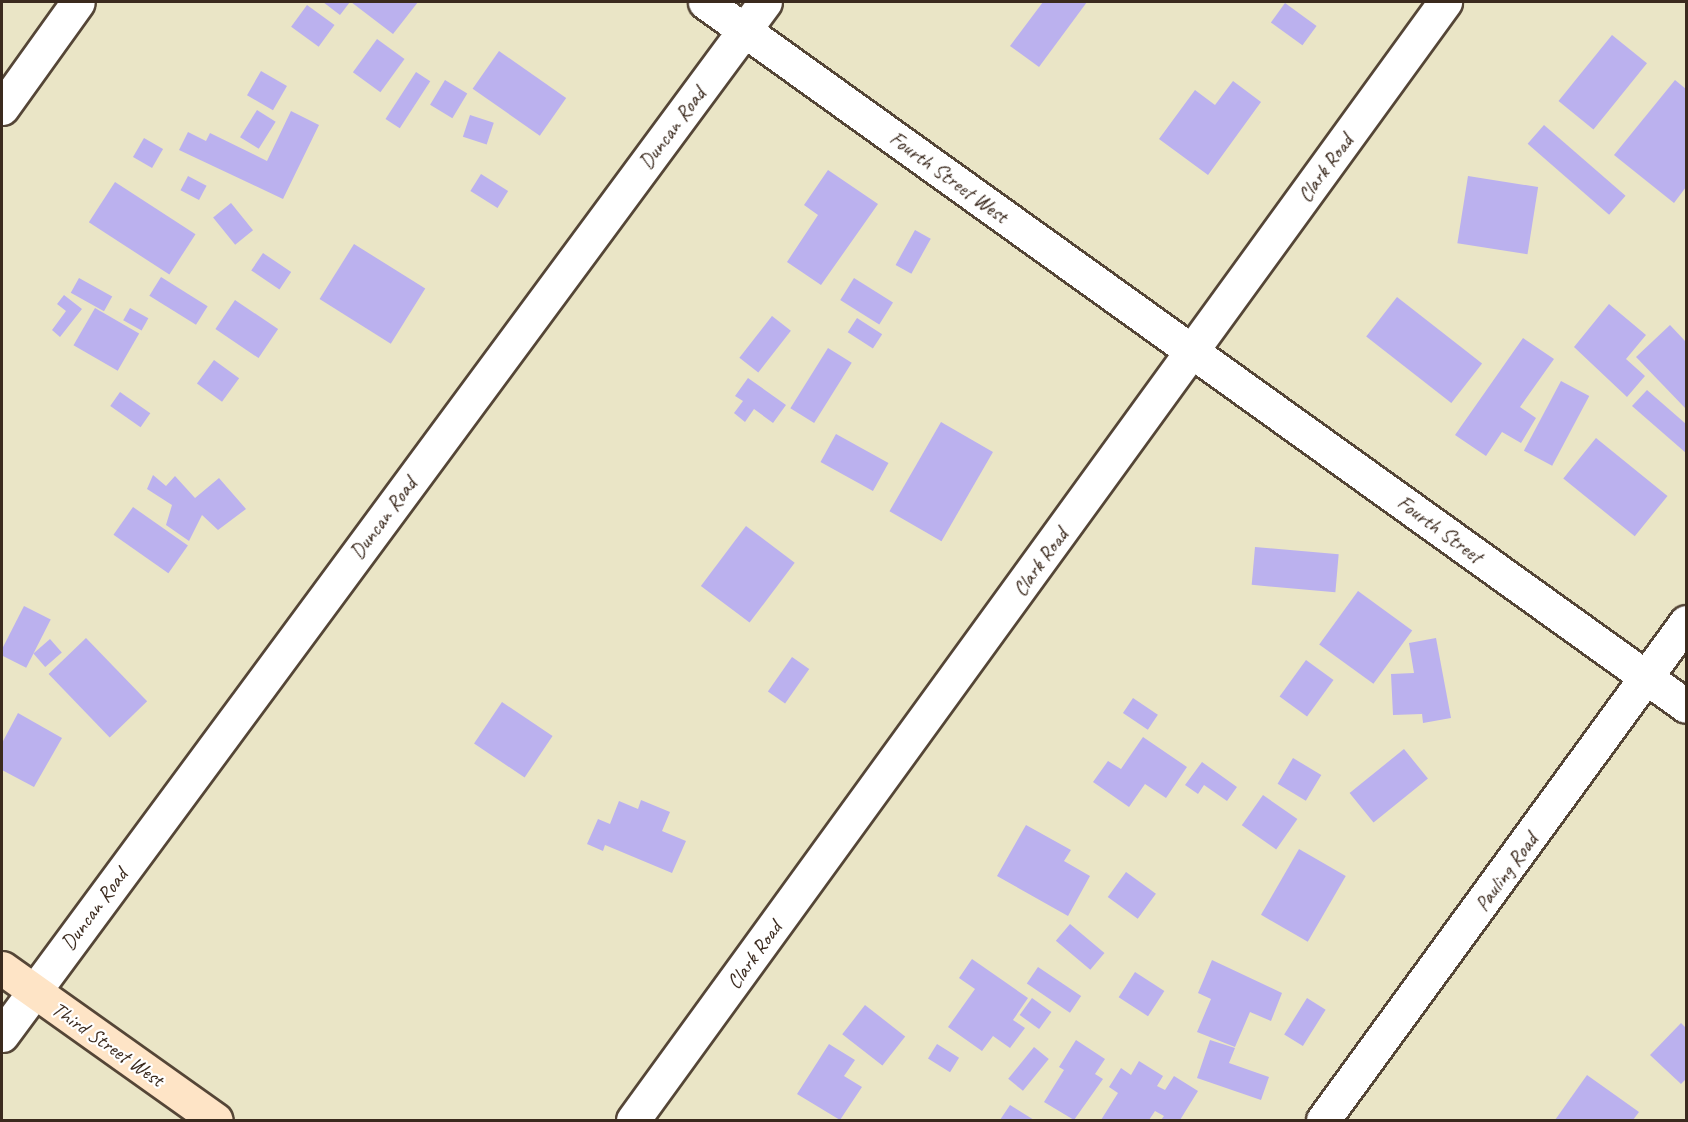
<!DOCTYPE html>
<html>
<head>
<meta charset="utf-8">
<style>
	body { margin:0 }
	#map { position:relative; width:1688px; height:1122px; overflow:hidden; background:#eae5c6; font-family:Caveat,sans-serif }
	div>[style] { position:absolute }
	.building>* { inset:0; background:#bbb1ee; transform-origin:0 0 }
	.roads { filter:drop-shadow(2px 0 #554637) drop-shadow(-2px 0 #554637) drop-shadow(0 2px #554637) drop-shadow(0 -2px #554637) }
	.minor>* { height:33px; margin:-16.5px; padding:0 16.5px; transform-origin:16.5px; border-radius:16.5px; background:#fff }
	.secondary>* { height:33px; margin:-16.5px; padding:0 16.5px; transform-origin:16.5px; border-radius:16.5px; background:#fee4c6 }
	span { translate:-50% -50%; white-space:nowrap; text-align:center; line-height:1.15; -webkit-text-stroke:4.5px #fff; paint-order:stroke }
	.street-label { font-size:21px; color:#3b2a1e }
	.frame { position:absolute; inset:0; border:3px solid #3b2a1e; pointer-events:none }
</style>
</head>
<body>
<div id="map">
	<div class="building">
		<i style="clip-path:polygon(323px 2px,350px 2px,340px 15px)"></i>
		<i style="clip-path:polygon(351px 2px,418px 2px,393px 34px)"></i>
		<i style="clip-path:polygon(1043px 2px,1087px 2px,1039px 67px,1010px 46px)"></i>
		<i style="left:1285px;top:3px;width:39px;height:24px;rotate:36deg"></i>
		<i style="left:307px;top:5px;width:34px;height:27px;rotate:36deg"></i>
		<i style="left:1612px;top:35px;width:45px;height:85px;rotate:39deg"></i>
		<i style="left:377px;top:39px;width:34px;height:41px;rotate:36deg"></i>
		<i style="left:499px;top:51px;width:82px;height:46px;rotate:35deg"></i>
		<i style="left:261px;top:71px;width:30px;height:28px;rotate:30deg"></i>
		<i style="left:416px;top:72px;width:17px;height:56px;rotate:33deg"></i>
		<i style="left:445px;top:80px;width:26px;height:29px;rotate:31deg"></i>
		<i style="clip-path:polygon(1675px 80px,1686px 89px,1686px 187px,1674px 203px,1614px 155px)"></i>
		<i style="clip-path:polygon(1233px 81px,1261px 102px,1208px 175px,1159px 139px,1195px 90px,1215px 105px)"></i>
		<i style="left:257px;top:110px;width:22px;height:32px;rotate:32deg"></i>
		<i style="clip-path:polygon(291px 111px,319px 125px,283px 199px,179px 150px,188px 132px,206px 141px,210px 133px,267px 161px)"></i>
		<i style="left:470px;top:115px;width:25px;height:23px;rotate:18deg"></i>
		<i style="left:1544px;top:125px;width:108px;height:25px;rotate:41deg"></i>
		<i style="left:144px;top:138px;width:22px;height:22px;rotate:30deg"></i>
		<i style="clip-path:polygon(828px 170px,878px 204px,821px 285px,787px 262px,818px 215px,804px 205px)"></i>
		<i style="left:481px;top:174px;width:32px;height:20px;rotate:32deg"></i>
		<i style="left:188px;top:176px;width:21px;height:16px;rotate:28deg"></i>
		<i style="left:1468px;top:176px;width:71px;height:68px;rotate:9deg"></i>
		<i style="left:115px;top:182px;width:96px;height:48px;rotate:33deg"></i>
		<i style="left:231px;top:203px;width:35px;height:23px;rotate:51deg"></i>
		<i style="left:915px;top:230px;width:18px;height:40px;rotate:29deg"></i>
		<i style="left:354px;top:244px;width:84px;height:65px;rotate:32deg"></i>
		<i style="left:263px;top:253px;width:34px;height:21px;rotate:34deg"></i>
		<i style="left:161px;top:277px;width:55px;height:22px;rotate:32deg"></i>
		<i style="left:79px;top:278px;width:38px;height:17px;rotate:29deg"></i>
		<i style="left:854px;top:278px;width:46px;height:26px;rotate:32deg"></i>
		<i style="clip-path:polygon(64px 295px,82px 309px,60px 337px,52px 330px,66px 311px,57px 304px)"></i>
		<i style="left:1397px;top:297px;width:108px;height:50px;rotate:38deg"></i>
		<i style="left:235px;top:300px;width:52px;height:35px;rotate:34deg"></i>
		<i style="clip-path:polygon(1609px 304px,1646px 335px,1626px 359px,1645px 376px,1627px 397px,1574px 347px)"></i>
		<i style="left:95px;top:308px;width:51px;height:43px;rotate:30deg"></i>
		<i style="left:130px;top:308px;width:21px;height:14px;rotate:29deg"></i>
		<i style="left:772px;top:316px;width:24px;height:53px;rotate:38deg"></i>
		<i style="left:857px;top:318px;width:30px;height:17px;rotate:33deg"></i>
		<i style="clip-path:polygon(1670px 325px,1686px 342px,1686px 409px,1636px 357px)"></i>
		<i style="clip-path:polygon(1523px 338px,1554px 359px,1520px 407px,1536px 418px,1521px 443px,1502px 432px,1486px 456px,1455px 435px)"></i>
		<i style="left:828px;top:348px;width:28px;height:71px;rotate:32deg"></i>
		<i style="left:214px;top:360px;width:31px;height:29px;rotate:36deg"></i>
		<i style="clip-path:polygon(748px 378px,786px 405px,773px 423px,754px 409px,745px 422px,734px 413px,743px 401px,735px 396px)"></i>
		<i style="left:1561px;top:381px;width:32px;height:79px;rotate:28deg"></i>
		<i style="clip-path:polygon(1647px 390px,1686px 424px,1686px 453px,1632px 406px)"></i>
		<i style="left:120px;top:392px;width:37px;height:17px;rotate:35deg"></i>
		<i style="left:941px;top:422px;width:60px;height:103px;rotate:30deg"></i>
		<i style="left:836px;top:434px;width:60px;height:32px;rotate:29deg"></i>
		<i style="left:1596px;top:438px;width:92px;height:52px;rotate:39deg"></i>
		<i style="clip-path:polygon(153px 475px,166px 486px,175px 476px,195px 498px,219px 478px,246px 509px,218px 530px,202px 515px,189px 541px,166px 525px,172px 505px,147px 489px)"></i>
		<i style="left:133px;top:507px;width:67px;height:34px;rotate:35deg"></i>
		<i style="left:746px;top:526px;width:61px;height:75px;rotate:37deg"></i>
		<i style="left:1255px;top:547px;width:84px;height:38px;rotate:5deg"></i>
		<i style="left:1358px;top:591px;width:67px;height:66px;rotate:36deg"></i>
		<i style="left:24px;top:606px;width:30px;height:54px;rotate:27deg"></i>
		<i style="left:86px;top:638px;width:88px;height:52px;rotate:46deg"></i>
		<i style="clip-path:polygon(1436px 638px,1451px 718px,1423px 723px,1422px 714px,1393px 715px,1391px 674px,1414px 673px,1409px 643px)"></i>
		<i style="left:50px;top:639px;width:18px;height:22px;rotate:49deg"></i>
		<i style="left:792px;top:657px;width:21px;height:42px;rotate:35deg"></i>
		<i style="left:1306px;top:660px;width:34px;height:45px;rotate:36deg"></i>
		<i style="left:1133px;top:698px;width:30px;height:18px;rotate:34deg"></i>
		<i style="left:502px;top:702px;width:61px;height:50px;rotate:34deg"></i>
		<i style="clip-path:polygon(18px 713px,62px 738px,34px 787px,2px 770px,2px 743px)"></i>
		<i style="clip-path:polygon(1143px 737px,1187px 767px,1166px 798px,1145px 784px,1129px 807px,1093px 782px,1108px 761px,1121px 769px)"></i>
		<i style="left:1404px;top:749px;width:38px;height:70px;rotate:51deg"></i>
		<i style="left:1293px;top:758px;width:33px;height:30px;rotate:31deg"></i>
		<i style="clip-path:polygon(1202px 762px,1237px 787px,1227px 801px,1204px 785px,1198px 794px,1185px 785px)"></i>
		<i style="left:1263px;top:795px;width:42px;height:37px;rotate:35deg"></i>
		<i style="clip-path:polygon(641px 800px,670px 812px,662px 831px,686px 841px,672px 873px,605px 845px,603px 851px,587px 844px,598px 819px,610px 824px,619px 801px,638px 809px)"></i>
		<i style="clip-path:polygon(1026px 825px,1071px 850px,1064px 861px,1090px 876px,1068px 916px,997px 876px)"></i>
		<i style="left:1299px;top:849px;width:54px;height:76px;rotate:30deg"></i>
		<i style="left:1126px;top:872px;width:37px;height:31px;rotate:36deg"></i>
		<i style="left:1070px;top:924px;width:45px;height:22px;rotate:40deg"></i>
		<i style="clip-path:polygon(972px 959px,1028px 998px,1013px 1020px,1025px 1028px,1010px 1048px,993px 1036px,982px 1051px,948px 1027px,975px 989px,959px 978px)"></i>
		<i style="clip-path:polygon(1212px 960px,1282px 993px,1271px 1021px,1250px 1012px,1235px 1047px,1197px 1032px,1211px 999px,1198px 993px)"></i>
		<i style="left:1038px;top:967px;width:52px;height:20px;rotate:34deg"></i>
		<i style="left:1135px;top:972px;width:35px;height:30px;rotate:33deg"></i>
		<i style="left:1032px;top:998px;width:24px;height:21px;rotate:36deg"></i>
		<i style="left:1307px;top:998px;width:22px;height:43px;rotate:32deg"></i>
		<i style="left:865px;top:1005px;width:51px;height:37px;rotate:38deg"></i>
		<i style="clip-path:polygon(1681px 1023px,1686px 1028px,1686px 1079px,1681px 1084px,1650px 1055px)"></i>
		<i style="clip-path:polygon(1076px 1040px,1105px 1059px,1095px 1074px,1103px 1079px,1074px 1120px,1044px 1102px,1064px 1070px,1059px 1067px)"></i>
		<i style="clip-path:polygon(1210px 1040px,1235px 1048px,1229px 1063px,1269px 1077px,1261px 1100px,1197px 1078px)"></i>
		<i style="clip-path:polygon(829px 1044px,855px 1060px,844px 1076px,862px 1087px,840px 1120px,797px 1094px)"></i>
		<i style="left:937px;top:1044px;width:26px;height:17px;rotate:32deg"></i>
		<i style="left:1034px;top:1047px;width:19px;height:41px;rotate:39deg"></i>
		<i style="clip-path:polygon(1139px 1061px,1163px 1076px,1157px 1086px,1165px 1090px,1174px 1076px,1198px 1091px,1180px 1120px,1161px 1120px,1164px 1116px,1155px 1111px,1149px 1120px,1101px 1120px,1118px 1093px,1109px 1087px,1121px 1068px,1131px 1075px)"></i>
		<i style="clip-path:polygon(1587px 1075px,1639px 1112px,1633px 1120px,1555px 1120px)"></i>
		<i style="clip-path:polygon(1010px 1105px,1034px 1120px,1000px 1120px)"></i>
	</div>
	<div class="roads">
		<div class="minor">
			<i style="left:705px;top:2px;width:1207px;rotate:35.66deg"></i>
			<i style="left:2px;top:108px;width:130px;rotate:-54.4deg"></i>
			<i style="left:2px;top:1035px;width:1284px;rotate:-53.55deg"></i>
			<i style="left:633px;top:1120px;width:1382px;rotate:-54.01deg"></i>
			<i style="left:1323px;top:1120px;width:616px;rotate:-53.91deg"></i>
		</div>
		<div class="secondary">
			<i style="left:2px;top:968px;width:262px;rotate:35.4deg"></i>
		</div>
	</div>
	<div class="street-label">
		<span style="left:672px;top:128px;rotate:-53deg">Duncan Road</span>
		<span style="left:1325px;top:168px;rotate:-54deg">Clark Road</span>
		<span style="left:949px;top:177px;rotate:36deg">Fourth Street West</span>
		<span style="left:383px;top:518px;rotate:-53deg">Duncan Road</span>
		<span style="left:1440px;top:529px;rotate:36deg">Fourth Street</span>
		<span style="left:1040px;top:562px;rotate:-54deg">Clark Road</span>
		<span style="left:1506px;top:872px;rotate:-54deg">Pauling Road</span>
		<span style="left:94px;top:909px;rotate:-53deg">Duncan Road</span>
		<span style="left:754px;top:955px;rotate:-54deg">Clark Road</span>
		<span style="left:108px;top:1044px;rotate:35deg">Third Street West</span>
	</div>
	<div class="frame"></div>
</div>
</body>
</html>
